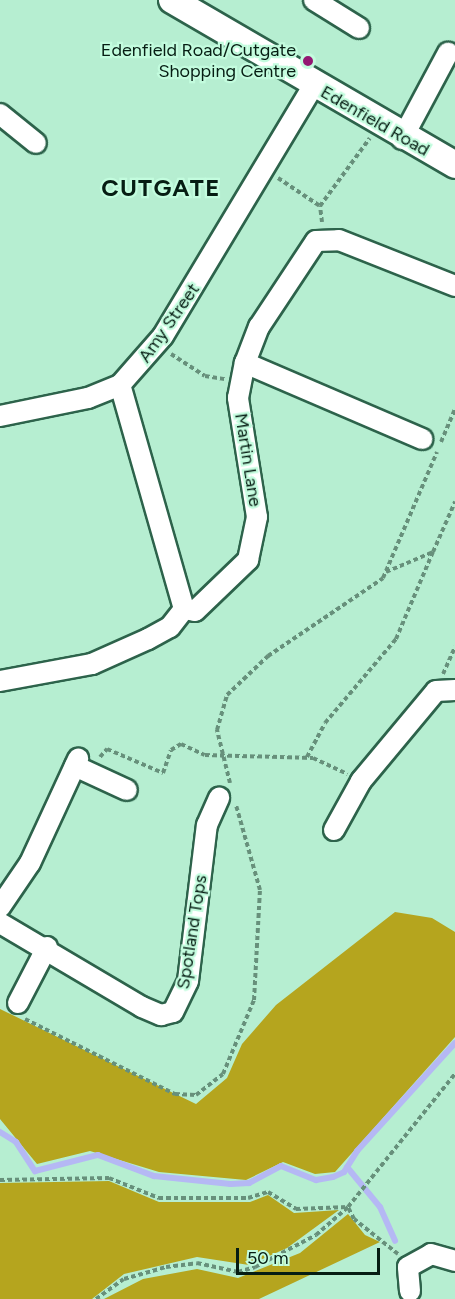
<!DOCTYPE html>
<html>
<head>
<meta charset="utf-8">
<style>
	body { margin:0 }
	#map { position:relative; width:455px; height:1299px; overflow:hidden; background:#b6eed1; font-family:Figtree,sans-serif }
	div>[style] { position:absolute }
	.forest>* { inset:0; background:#b5a51e }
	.stream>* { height:6px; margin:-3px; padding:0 3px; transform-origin:3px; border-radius:3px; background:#b5b8f4 }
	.path>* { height:4px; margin-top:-2px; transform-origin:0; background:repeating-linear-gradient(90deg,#67907b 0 4.5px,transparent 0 7.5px) }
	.roads { filter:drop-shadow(2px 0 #2d634b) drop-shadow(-2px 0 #2d634b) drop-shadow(0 2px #2d634b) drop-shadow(0 -2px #2d634b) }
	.minor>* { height:20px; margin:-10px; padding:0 10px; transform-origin:10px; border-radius:10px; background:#fff }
	.major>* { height:26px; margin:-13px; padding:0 13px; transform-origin:13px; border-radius:13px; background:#fff }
	.dots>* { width:16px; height:16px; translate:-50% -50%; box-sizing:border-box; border:3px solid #c3fcde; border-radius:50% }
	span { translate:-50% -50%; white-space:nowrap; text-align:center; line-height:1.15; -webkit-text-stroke:4.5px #c3fcde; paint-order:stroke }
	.poi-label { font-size:18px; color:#061d13 }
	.right { translate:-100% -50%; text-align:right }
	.street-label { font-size:18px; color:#061d13 }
	.district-label { font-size:24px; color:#061d13; font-weight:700; letter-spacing:1.5px }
	.scale { position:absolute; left:236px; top:1248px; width:144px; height:27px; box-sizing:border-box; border:3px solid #061d13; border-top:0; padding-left:8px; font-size:18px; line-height:21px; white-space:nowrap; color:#061d13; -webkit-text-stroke:4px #c3fcde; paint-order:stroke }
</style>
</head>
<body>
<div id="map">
	<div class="forest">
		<i style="clip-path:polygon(395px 912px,432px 918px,455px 932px,455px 1037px,335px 1172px,315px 1174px,283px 1162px,246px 1180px,159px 1172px,90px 1151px,37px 1164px,0 1119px,0 1009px,196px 1104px,227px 1078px,242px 1044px,276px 1005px)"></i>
		<i style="clip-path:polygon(109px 1181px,159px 1202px,250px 1202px,268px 1195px,294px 1213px,339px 1210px,287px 1248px,249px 1265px,197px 1257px,124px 1274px,92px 1299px,0 1299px,0 1183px)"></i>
		<i style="clip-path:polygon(348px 1214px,365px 1235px,380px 1242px,259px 1299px,104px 1299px,143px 1279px,197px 1269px,238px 1278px,300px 1253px)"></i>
	</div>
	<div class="stream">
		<i style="left:0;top:1132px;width:19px;rotate:32deg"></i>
		<i style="left:16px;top:1142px;width:35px;rotate:57deg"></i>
		<i style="left:35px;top:1171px;width:65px;rotate:-14.3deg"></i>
		<i style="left:98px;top:1155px;width:60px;rotate:20.6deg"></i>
		<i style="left:154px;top:1176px;width:77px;rotate:5.9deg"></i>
		<i style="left:231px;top:1184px;width:18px;rotate:-3deg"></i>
		<i style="left:249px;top:1183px;width:36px;rotate:-28deg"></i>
		<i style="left:281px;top:1166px;width:38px;rotate:22deg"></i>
		<i style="left:316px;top:1180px;width:17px;rotate:-10deg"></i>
		<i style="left:333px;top:1177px;width:12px;rotate:-24deg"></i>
		<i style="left:344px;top:1172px;width:25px;rotate:-58deg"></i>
		<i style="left:357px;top:1151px;width:146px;rotate:-47.8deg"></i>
		<i style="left:347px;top:1167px;width:52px;rotate:50.5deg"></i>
		<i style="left:380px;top:1207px;width:37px;rotate:66deg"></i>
	</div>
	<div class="path">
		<i style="left:278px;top:178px;width:50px;rotate:33.7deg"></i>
		<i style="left:322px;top:222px;width:16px;rotate:-97deg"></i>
		<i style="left:320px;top:206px;width:84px;rotate:-53.7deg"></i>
		<i style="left:171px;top:354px;width:40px;rotate:32.9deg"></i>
		<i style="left:205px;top:376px;width:20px;rotate:9deg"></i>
		<i style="left:441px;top:442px;width:36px;rotate:-67deg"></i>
		<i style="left:386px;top:572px;width:51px;rotate:-23.1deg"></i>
		<i style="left:433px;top:552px;width:55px;rotate:-66.3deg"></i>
		<i style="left:443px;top:674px;width:30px;rotate:-66deg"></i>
		<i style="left:100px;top:757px;width:11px;rotate:-49deg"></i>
		<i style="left:107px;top:749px;width:61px;rotate:23.2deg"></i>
		<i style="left:163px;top:773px;width:24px;rotate:-71deg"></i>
		<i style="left:171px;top:750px;width:12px;rotate:-31deg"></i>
		<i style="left:181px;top:744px;width:26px;rotate:25deg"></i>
		<i style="left:205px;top:755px;width:108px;rotate:1.6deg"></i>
		<i style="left:313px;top:758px;width:38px;rotate:25deg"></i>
		<i style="left:307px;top:757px;width:38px;rotate:-62deg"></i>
		<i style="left:325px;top:723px;width:110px;rotate:-49.8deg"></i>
		<i style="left:396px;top:639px;width:95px;rotate:-67deg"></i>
		<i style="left:230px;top:783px;width:55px;rotate:-103.8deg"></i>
		<i style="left:217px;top:730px;width:36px;rotate:-74deg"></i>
		<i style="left:227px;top:695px;width:57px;rotate:-43.6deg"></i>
		<i style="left:268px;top:656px;width:139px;rotate:-34.1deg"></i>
		<i style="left:383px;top:578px;width:137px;rotate:-66.8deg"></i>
		<i style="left:25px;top:1019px;width:168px;rotate:26.6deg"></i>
		<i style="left:175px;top:1094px;width:21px;rotate:3deg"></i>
		<i style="left:196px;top:1095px;width:34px;rotate:-38deg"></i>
		<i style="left:223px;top:1074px;width:80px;rotate:-67.3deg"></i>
		<i style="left:254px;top:1000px;width:110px;rotate:-86.9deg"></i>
		<i style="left:260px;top:890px;width:88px;rotate:-105.8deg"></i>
		<i style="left:0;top:1180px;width:109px;rotate:-1.1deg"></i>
		<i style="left:109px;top:1178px;width:54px;rotate:21.8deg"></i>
		<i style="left:159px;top:1198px;width:89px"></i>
		<i style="left:248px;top:1198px;width:21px;rotate:-17deg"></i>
		<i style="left:268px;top:1192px;width:33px;rotate:31deg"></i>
		<i style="left:296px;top:1209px;width:52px;rotate:-2.2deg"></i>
		<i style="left:398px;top:1254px;width:56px;rotate:-141.5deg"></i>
		<i style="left:354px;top:1219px;width:13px;rotate:-117deg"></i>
		<i style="left:348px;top:1207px;width:171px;rotate:-51.2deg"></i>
		<i style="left:96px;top:1299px;width:34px;rotate:-36deg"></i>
		<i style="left:124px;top:1279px;width:44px;rotate:-15.9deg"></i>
		<i style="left:166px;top:1267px;width:31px;rotate:-7deg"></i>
		<i style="left:197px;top:1263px;width:42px;rotate:12.4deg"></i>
		<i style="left:238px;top:1272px;width:18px;rotate:-16deg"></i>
		<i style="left:255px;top:1267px;width:69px;rotate:-27.7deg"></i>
		<i style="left:316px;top:1235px;width:43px;rotate:-41.2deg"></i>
	</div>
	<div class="roads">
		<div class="minor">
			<i style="left:314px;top:0;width:53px;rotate:31.9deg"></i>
			<i style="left:0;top:114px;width:46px;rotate:38.9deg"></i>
			<i style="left:402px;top:139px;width:98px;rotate:-61.9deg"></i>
			<i style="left:245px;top:363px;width:193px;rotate:23.2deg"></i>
			<i style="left:0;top:416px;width:90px;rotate:-11.6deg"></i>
			<i style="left:88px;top:398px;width:35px;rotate:-22deg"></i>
			<i style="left:184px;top:609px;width:233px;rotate:-105.9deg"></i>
			<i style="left:120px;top:385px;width:65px;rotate:-48.7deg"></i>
			<i style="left:163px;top:336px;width:292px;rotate:-59deg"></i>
			<i style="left:0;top:681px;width:94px;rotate:-10.5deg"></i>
			<i style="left:92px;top:664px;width:61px;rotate:-24.1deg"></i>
			<i style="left:148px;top:639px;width:25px;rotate:-29deg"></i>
			<i style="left:170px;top:627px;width:23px;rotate:-52deg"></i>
			<i style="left:184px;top:609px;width:11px;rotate:10deg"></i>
			<i style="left:195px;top:611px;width:74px;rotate:-43.9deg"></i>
			<i style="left:248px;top:560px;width:44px;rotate:-78.2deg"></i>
			<i style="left:257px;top:517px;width:121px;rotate:-99.1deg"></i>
			<i style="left:238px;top:398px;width:36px;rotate:-79deg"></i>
			<i style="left:245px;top:363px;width:39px;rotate:-69deg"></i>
			<i style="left:259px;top:327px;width:103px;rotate:-56.5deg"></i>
			<i style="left:316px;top:241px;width:23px;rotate:-2deg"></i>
			<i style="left:339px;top:240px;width:125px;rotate:21.6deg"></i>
			<i style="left:75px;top:766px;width:57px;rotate:24.8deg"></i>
			<i style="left:334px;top:830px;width:56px;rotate:-61.1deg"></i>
			<i style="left:361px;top:781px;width:117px;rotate:-50.2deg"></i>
			<i style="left:436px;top:691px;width:19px;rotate:-3deg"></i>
			<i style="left:0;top:907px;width:53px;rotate:-55.7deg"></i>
			<i style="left:30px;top:863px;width:115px;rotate:-65.2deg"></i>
			<i style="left:0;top:923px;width:165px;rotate:30.6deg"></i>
			<i style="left:142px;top:1007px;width:21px;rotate:23deg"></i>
			<i style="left:161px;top:1015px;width:12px;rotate:-14deg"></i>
			<i style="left:173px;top:1012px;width:34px;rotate:-64deg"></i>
			<i style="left:188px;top:981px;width:157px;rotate:-83.1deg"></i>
			<i style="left:207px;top:825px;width:30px;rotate:-66deg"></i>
			<i style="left:18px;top:1003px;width:63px;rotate:-62.6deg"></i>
			<i style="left:410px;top:1291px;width:24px;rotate:-95deg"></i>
			<i style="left:408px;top:1267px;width:26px;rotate:-29deg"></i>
			<i style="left:431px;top:1254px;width:25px;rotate:16deg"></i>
		</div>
		<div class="major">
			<i style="left:172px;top:0;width:328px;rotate:30.2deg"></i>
		</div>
	</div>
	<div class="dots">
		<i style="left:308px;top:61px;background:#941772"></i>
	</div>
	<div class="poi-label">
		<span class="right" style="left:296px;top:61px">Edenfield Road/Cutgate<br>Shopping Centre</span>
	</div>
	<div class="street-label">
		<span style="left:375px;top:121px;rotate:30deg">Edenfield Road</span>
		<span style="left:169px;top:323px;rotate:-55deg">Amy Street</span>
		<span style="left:248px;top:460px;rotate:81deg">Martin Lane</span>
		<span style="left:192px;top:932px;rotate:-81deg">Spotland Tops</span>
	</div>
	<div class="district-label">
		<span style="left:161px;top:188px">CUTGATE</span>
	</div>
	<div class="scale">50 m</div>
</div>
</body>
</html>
